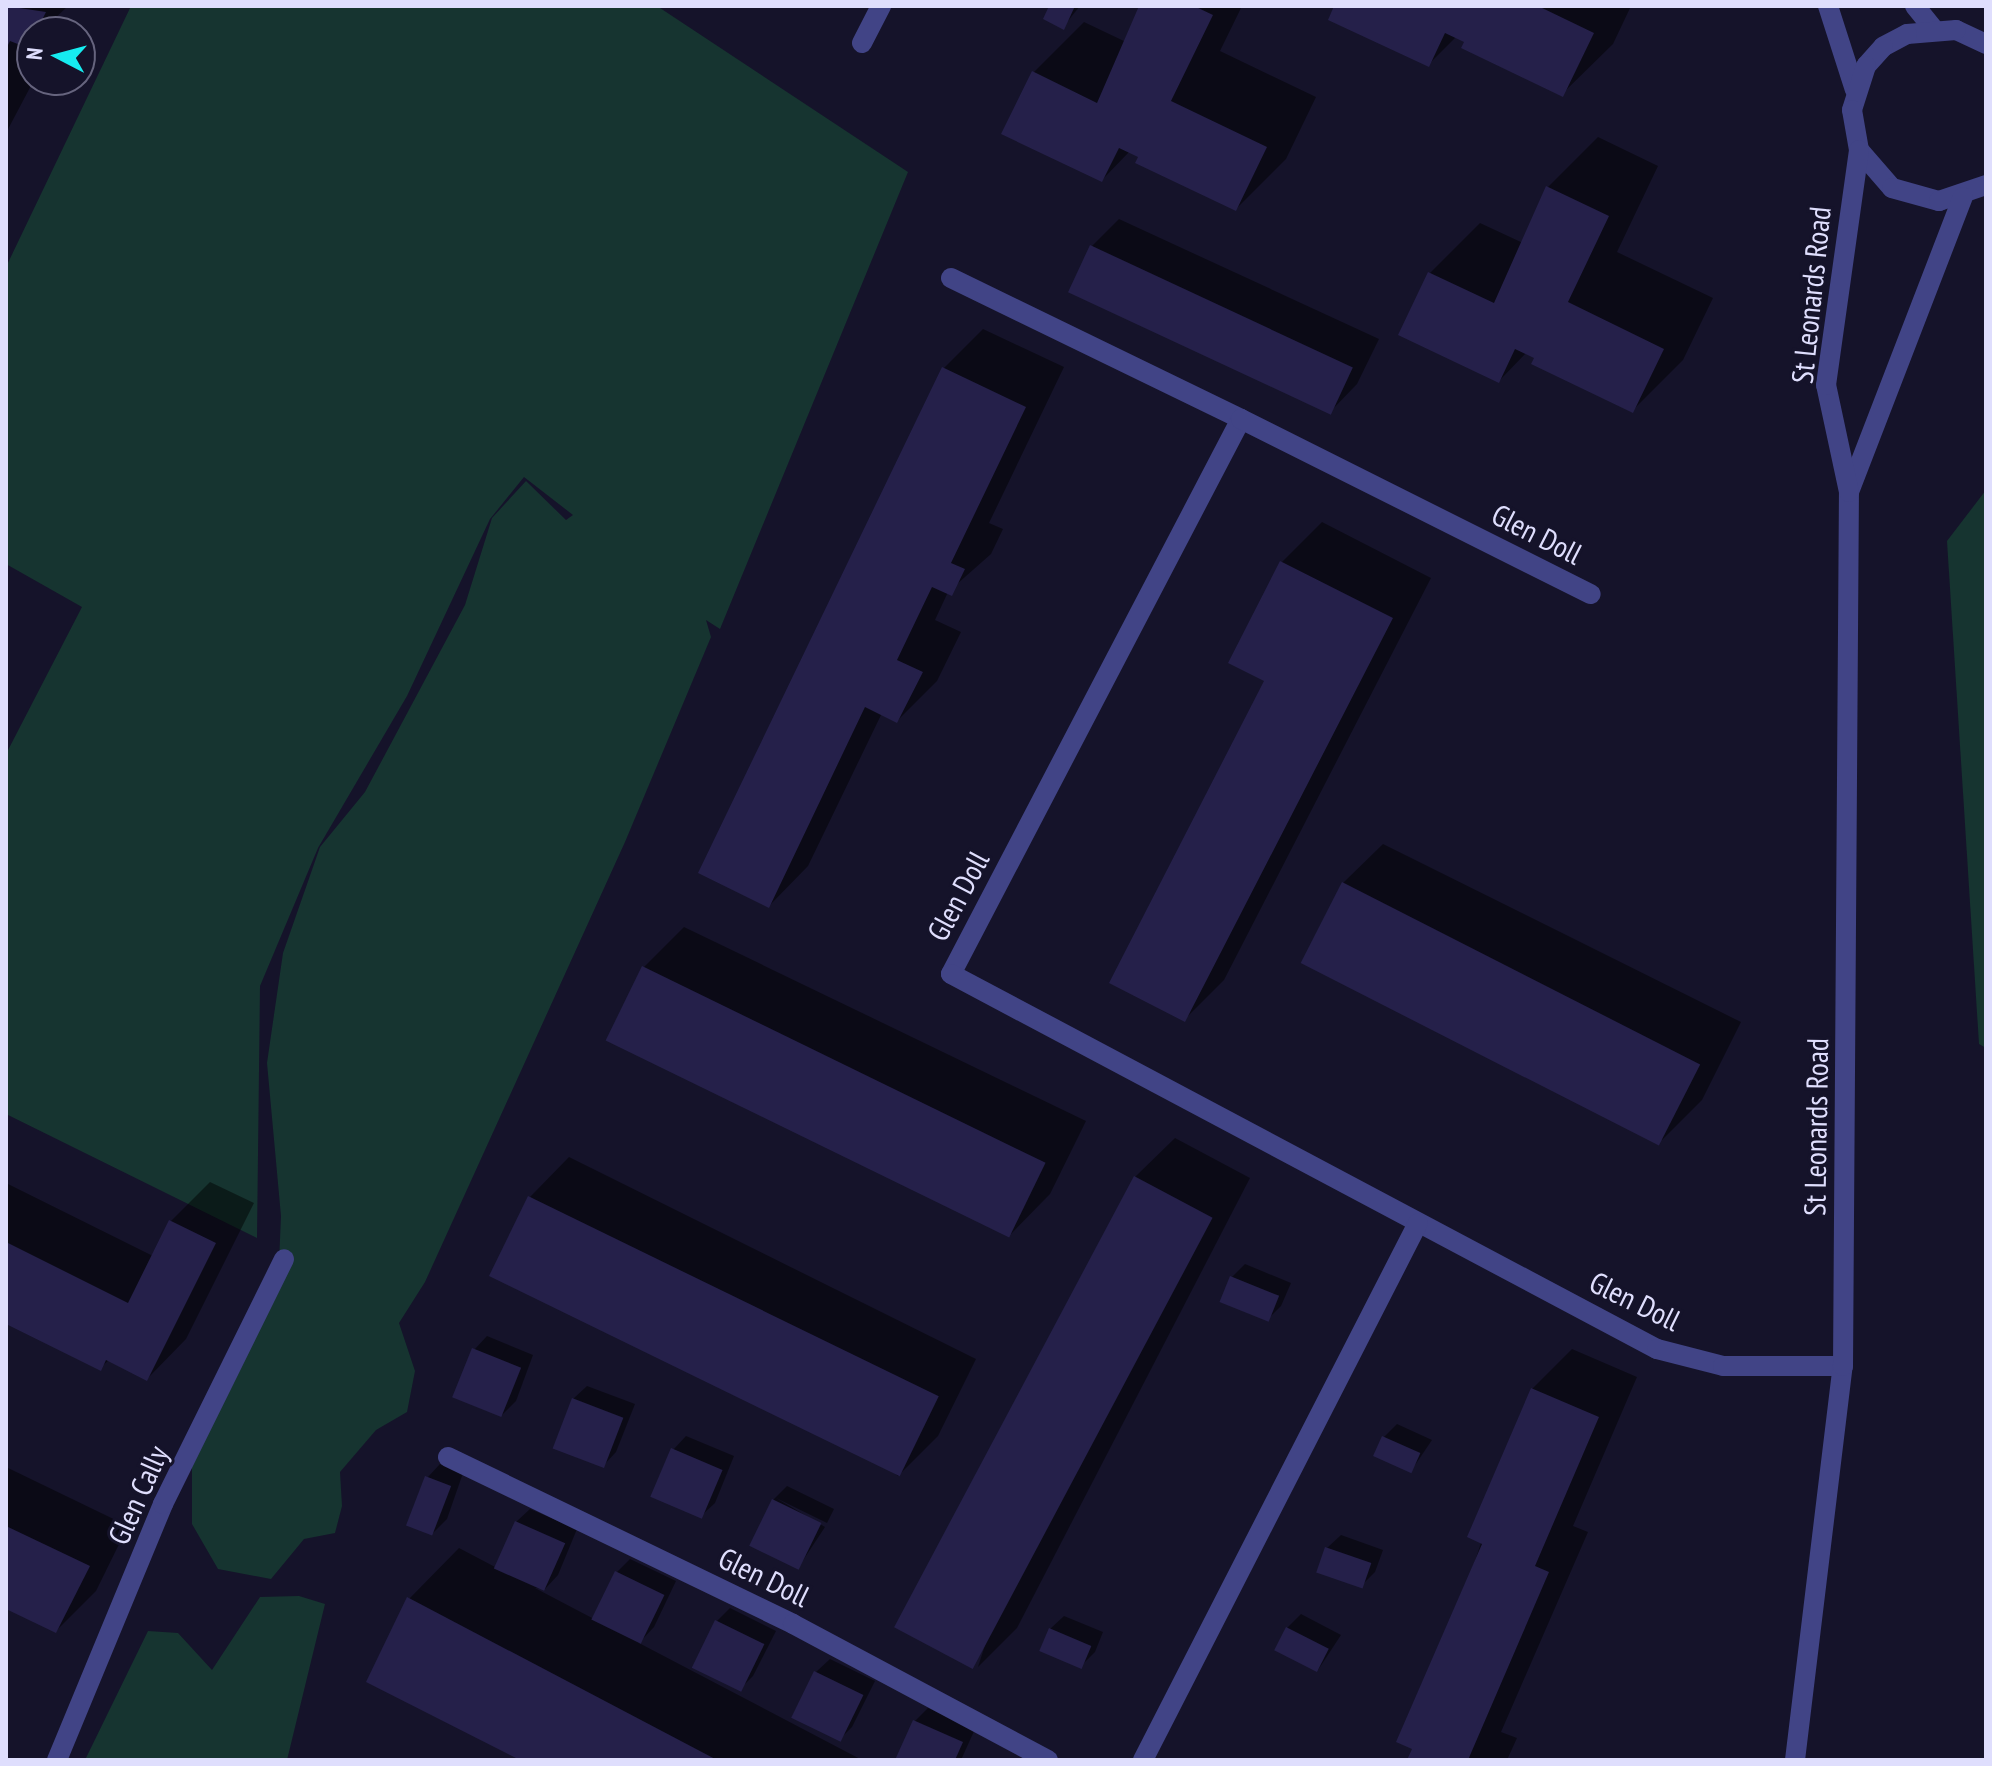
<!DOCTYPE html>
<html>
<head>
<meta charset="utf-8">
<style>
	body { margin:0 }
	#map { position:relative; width:1992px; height:1766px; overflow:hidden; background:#15132a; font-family:"PT Sans Narrow",sans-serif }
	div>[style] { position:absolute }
	.green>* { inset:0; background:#163430 }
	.shadow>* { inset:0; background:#0007 }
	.building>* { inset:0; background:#25204a; transform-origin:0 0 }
	.minor>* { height:20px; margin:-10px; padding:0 10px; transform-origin:10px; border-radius:10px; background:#414486 }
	span { translate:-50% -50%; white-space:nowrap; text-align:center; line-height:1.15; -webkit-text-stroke:6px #15132a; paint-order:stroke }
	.street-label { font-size:30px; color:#dfdefd }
	.frame { position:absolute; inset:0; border:8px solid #dfdefd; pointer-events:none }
	.north { position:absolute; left:16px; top:16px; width:80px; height:80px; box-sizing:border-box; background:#15132a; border:2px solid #66647e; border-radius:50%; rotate:276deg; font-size:22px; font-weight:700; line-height:32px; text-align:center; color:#dfdefd }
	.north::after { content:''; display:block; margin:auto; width:28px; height:36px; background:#16ecf0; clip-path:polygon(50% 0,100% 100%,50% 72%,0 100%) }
</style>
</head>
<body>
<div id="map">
	<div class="green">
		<i style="clip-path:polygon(131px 6px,657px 6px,908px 172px,720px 629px,706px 620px,711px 637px,625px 842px,425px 1282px,399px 1323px,415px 1371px,407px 1412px,376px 1430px,340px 1472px,342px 1506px,335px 1533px,304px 1539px,271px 1579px,218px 1569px,192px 1524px,192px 1460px,278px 1286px,281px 1216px,267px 1063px,283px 953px,320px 847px,365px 792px,465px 605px,492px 518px,526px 481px,566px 520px,573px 515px,524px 477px,490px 519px,407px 696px,318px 848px,260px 986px,257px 1238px,6px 1114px,6px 754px,82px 607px,6px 564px,6px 267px)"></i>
		<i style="clip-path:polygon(1986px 490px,1986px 1048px,1979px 1044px,1947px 541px)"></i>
		<i style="clip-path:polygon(299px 1596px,325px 1604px,287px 1760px,85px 1760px,148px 1631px,178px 1633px,212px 1670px,260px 1597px)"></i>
	</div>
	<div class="shadow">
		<i style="clip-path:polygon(6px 6px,68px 6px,52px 21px,59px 25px,56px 32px,32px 32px,34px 80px,6px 133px)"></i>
		<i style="clip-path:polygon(1052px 6px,1080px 6px,1063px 27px)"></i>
		<i style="clip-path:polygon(1142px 6px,1242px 6px,1220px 51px,1316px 97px,1286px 159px,1236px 209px,1130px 151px,1102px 180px,1034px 72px,1084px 22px,1126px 42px)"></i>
		<i style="clip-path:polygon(1336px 6px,1631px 6px,1613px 44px,1562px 94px,1457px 36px,1428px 65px)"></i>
		<i style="clip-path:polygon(1598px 137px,1658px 166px,1617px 252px,1713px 298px,1683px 360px,1633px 410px,1527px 352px,1499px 381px,1430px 273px,1480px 223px,1523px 243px,1548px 187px)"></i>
		<i style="clip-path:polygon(1119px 219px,1379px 339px,1357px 384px,1330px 412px,1092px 246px)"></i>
		<i style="clip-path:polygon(983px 329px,1064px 367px,989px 523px,1003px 529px,991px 554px,948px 592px,935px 620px,961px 632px,937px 681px,897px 721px,882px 713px,808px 866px,769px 906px,944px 368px)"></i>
		<i style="clip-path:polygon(1322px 522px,1431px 578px,1224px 980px,1184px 1020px,1267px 680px,1230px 662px,1282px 562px)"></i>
		<i style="clip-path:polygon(1383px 844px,1741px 1022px,1702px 1100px,1662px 1140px,1343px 883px)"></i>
		<i style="clip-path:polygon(684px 927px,1086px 1121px,1050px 1194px,1011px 1234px,609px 1040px,644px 967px)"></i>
		<i style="clip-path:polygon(1175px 1138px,1250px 1178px,1017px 1628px,978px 1667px,1135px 1177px)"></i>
		<i style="clip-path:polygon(569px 1157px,976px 1359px,938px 1436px,898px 1476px,530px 1197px)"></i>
		<i style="clip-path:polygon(210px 1182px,254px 1203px,186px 1339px,147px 1379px,109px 1360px,100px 1368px,6px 1321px,6px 1183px,153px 1256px,171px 1221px)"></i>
		<i style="clip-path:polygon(1245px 1264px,1291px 1283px,1281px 1306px,1268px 1319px,1232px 1277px)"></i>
		<i style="clip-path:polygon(487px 1336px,533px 1355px,516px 1401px,502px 1415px,474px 1350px)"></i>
		<i style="clip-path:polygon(1572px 1349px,1637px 1377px,1573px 1526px,1588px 1532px,1501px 1732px,1517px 1738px,1507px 1760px,1409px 1760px,1532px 1389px)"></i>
		<i style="clip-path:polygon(587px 1386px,635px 1404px,616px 1452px,603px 1466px,573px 1399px)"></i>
		<i style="clip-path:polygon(1397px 1424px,1432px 1440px,1411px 1471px,1384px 1437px)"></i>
		<i style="clip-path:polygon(686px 1436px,734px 1456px,715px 1503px,701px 1516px,673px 1450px)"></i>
		<i style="clip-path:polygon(440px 1464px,463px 1473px,447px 1519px,433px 1533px,427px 1478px)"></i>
		<i style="clip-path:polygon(6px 1467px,128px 1526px,96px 1591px,56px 1631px,6px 1607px)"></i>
		<i style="clip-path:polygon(787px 1486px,834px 1509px,827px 1523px,776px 1498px,825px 1527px,798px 1568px,773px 1500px)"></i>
		<i style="clip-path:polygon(530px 1509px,577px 1529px,558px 1575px,545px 1589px,535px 1588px,594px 1619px,617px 1572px,630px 1559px,676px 1581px,654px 1627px,639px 1643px,862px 1760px,524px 1760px,409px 1599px,459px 1548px,497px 1568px,516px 1522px)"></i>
		<i style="clip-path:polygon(1341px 1535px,1383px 1550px,1375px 1572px,1361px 1586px,1327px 1548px)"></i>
		<i style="clip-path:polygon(730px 1608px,776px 1631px,753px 1676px,740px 1689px,717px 1621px)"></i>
		<i style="clip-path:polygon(1301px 1614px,1341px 1635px,1318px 1670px,1287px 1628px)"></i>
		<i style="clip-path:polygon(1064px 1616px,1103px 1632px,1095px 1652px,1082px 1665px,1050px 1629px)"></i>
		<i style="clip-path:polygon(830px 1659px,875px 1681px,852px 1727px,839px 1740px,816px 1672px)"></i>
		<i style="clip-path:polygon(928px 1708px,975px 1729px,961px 1760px,898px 1760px,915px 1721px)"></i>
	</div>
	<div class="building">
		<i style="clip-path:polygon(6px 6px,46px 12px,28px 48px,10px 41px,6px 49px)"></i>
		<i style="clip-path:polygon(1049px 6px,1075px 6px,1064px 30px,1043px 19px)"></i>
		<i style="clip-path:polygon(1139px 6px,1194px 6px,1213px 15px,1171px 101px,1267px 147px,1236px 211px,1135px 163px,1138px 157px,1119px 148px,1102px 182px,1001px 134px,1032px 71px,1097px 103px)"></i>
		<i style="clip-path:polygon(1334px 6px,1538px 6px,1594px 33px,1563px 97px,1461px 48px,1464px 42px,1445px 33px,1429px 67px,1328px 20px)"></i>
		<i style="clip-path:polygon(1546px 186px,1609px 216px,1568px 302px,1664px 349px,1633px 413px,1531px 364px,1534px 358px,1515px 349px,1499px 383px,1398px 335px,1428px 272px,1494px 303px)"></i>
		<i style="left:1090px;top:245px;width:290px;height:52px;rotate:25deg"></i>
		<i style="clip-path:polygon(942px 367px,1026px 407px,951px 563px,965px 569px,952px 596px,932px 587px,897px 660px,923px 672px,897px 723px,865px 707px,769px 908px,698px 873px)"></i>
		<i style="clip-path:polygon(1280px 561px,1393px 618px,1185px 1022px,1109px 983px,1264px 681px,1228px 663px)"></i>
		<i style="left:1342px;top:882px;width:402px;height:91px;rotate:27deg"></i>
		<i style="left:642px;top:966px;width:449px;height:83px;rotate:26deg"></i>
		<i style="left:1134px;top:1176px;width:89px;height:511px;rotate:28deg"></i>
		<i style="left:528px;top:1196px;width:457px;height:89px;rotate:26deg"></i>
		<i style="clip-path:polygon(169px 1220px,216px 1243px,147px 1381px,106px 1360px,101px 1371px,6px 1324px,6px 1242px,128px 1303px)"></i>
		<i style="left:1230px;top:1276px;width:53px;height:28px;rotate:22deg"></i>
		<i style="left:472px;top:1348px;width:53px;height:53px;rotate:22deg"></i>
		<i style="clip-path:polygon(1531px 1388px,1599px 1417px,1535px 1566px,1549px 1572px,1468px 1760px,1407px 1760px,1412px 1749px,1396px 1742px,1482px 1544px,1467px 1537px)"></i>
		<i style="left:572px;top:1398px;width:55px;height:54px;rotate:21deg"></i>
		<i style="left:1382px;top:1436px;width:42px;height:22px;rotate:24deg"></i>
		<i style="left:671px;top:1448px;width:56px;height:53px;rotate:23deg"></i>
		<i style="left:425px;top:1476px;width:28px;height:53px;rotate:21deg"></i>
		<i style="left:772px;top:1499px;width:55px;height:52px;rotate:26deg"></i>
		<i style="left:515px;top:1521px;width:55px;height:52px;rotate:24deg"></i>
		<i style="clip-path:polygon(6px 1526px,90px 1566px,56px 1633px,6px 1609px)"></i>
		<i style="left:1325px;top:1547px;width:49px;height:27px;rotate:19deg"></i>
		<i style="left:615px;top:1571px;width:55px;height:54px;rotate:26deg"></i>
		<i style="clip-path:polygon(407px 1597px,717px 1760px,520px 1760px,366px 1682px)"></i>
		<i style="left:715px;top:1620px;width:55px;height:53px;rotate:26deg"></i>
		<i style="left:1286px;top:1627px;width:48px;height:26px;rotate:27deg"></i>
		<i style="left:1049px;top:1628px;width:46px;height:25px;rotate:23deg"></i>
		<i style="left:814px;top:1671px;width:55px;height:52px;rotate:26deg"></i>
		<i style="clip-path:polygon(913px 1720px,963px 1742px,955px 1760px,895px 1760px)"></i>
	</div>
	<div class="minor">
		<i style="left:1828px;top:6px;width:88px;rotate:72.2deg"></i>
		<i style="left:1915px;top:6px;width:28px;rotate:51deg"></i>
		<i style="left:862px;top:43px;width:42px;rotate:-62.8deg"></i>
		<i style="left:1986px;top:44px;width:33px;rotate:-155deg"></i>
		<i style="left:1956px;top:30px;width:49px;rotate:175.3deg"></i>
		<i style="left:1907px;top:34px;width:27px;rotate:152deg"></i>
		<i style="left:1883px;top:47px;width:25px;rotate:132deg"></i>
		<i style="left:1866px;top:66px;width:46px;rotate:107.7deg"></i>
		<i style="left:1852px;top:110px;width:41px;rotate:80.1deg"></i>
		<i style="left:1859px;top:150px;width:50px;rotate:49deg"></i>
		<i style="left:1892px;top:188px;width:49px;rotate:15.5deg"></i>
		<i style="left:1939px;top:201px;width:50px;rotate:-18.8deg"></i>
		<i style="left:951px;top:278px;width:322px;rotate:25.9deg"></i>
		<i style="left:1241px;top:419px;width:626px;rotate:117.59deg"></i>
		<i style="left:951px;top:974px;width:799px;rotate:27.98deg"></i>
		<i style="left:1657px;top:1349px;width:68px;rotate:14.4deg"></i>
		<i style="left:1723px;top:1366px;width:120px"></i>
		<i style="left:1241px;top:419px;width:391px;rotate:26.6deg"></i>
		<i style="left:1849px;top:492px;width:316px;rotate:-68.9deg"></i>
		<i style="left:448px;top:1457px;width:383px;rotate:25.8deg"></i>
		<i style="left:793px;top:1624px;width:289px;rotate:28.1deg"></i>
		<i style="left:57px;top:1760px;width:277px;rotate:-67.5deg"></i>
		<i style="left:163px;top:1504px;width:273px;rotate:-63.7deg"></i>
		<i style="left:1143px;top:1760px;width:603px;rotate:-62.88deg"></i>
		<i style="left:1795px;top:1760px;width:397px;rotate:-83.1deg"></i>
		<i style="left:1843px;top:1366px;width:874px;rotate:-89.61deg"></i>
		<i style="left:1849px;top:492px;width:109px;rotate:-102.1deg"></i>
		<i style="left:1826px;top:385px;width:237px;rotate:-82deg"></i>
	</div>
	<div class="street-label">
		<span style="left:1811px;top:295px;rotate:-84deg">St Leonards Road</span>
		<span style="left:1537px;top:534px;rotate:27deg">Glen Doll</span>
		<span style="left:958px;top:896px;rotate:-62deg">Glen Doll</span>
		<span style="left:1816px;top:1127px;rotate:-89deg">St Leonards Road</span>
		<span style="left:1635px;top:1301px;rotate:26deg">Glen Doll</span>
		<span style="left:138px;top:1495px;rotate:-66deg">Glen Cally</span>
		<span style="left:764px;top:1577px;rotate:26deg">Glen Doll</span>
	</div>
	<div class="frame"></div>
	<div class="north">N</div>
</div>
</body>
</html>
